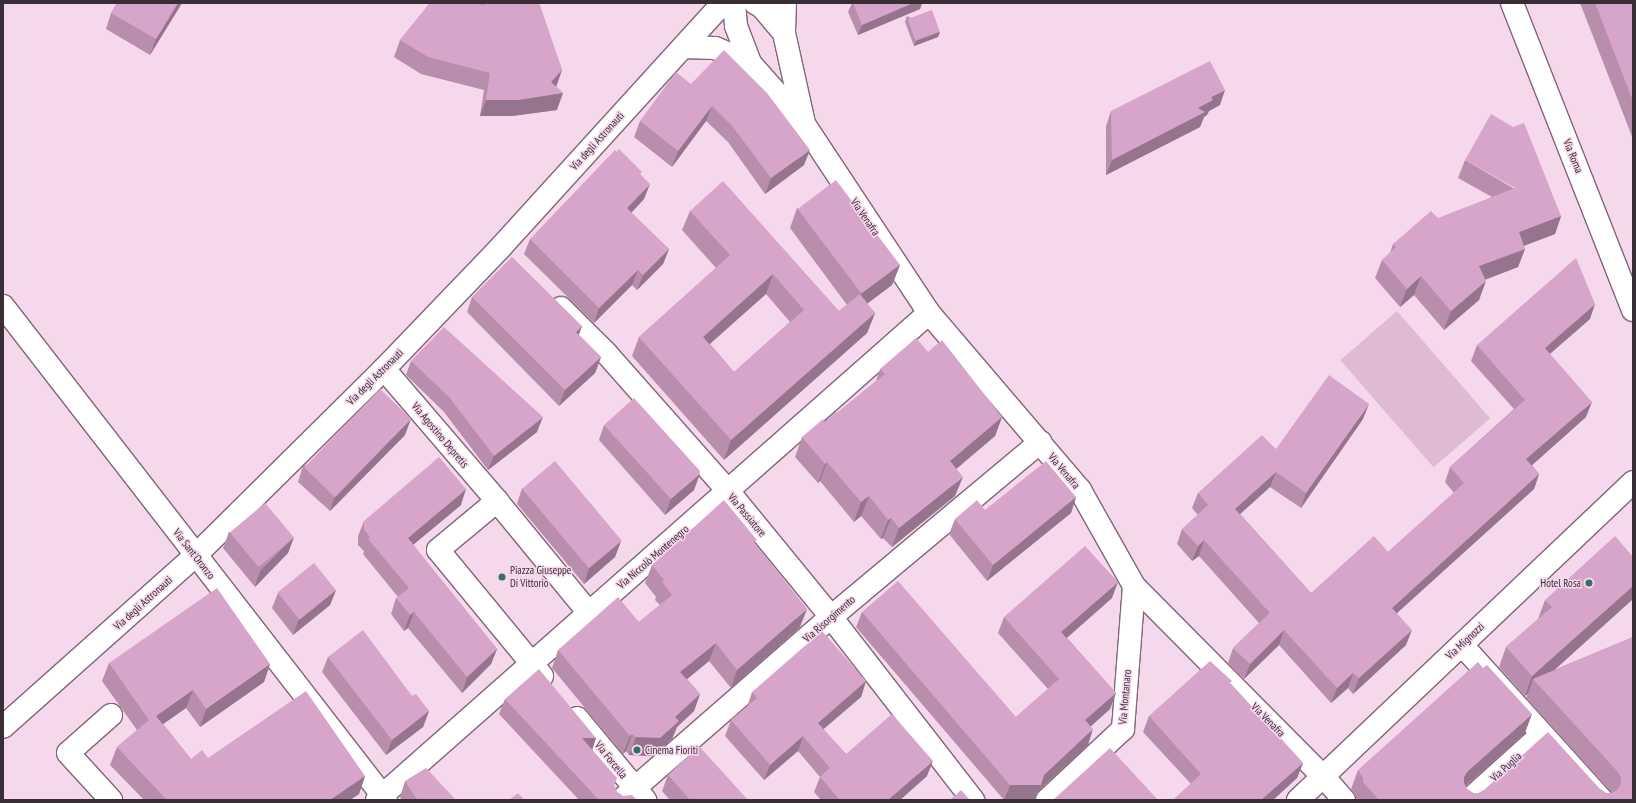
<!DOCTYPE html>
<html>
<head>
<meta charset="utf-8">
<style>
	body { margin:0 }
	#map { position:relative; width:1636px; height:803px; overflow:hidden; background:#f6d8ec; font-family:"PT Sans Narrow",sans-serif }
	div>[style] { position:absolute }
	.green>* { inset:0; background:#e0bad4; transform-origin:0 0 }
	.roads { filter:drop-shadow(1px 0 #816679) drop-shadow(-1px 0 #816679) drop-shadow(0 1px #816679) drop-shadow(0 -1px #816679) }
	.street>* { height:22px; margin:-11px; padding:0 11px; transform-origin:11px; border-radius:11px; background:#fff }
	.secondary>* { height:22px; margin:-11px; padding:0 11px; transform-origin:11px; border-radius:11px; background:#fff }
	.wall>* { inset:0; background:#b98ead }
	.shaded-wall>* { inset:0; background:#96748d }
	.building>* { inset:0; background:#d7a5c9; transform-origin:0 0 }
	.dots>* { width:11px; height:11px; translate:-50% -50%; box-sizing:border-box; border:2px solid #f6d8ec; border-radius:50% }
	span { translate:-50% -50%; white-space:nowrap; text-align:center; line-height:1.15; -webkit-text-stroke:3px #f6d8ec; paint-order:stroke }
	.street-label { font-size:11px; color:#392e36 }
	.poi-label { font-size:11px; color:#392e36 }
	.left { translate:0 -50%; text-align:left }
	.right { translate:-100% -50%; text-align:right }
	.frame { position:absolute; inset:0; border:4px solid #392e36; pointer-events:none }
</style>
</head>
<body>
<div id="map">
	<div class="green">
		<i style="left:1397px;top:311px;width:142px;height:75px;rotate:49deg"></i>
	</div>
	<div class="roads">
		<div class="street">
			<i style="left:734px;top:3px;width:23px;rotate:85deg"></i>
			<i style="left:736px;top:26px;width:40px;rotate:69deg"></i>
			<i style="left:750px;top:63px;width:81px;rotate:48.5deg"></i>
			<i style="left:804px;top:124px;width:227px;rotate:56.5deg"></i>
			<i style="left:929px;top:313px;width:233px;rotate:49.5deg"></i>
			<i style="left:1080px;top:490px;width:110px;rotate:60.6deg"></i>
			<i style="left:1134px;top:586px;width:268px;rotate:45.2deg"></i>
			<i style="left:1323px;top:776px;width:32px;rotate:49deg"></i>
			<i style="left:755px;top:3px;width:8px;rotate:30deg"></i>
			<i style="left:762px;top:7px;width:34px;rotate:50deg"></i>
			<i style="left:785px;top:3px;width:30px;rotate:92deg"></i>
			<i style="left:784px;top:33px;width:92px;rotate:77.5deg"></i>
			<i style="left:683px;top:47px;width:32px;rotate:2deg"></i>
			<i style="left:715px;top:48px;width:38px;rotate:23deg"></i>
			<i style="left:3px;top:306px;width:625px;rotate:52.21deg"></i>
			<i style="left:561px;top:308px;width:64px;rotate:45deg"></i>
			<i style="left:606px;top:353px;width:184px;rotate:48.5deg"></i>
			<i style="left:728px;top:491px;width:163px;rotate:50.7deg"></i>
			<i style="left:831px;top:617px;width:232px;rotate:52.2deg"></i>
			<i style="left:384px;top:369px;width:174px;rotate:49.4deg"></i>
			<i style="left:1462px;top:645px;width:209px;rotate:47.9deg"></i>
			<i style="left:542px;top:676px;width:163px;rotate:-129.5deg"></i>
			<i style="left:438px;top:550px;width:77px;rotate:-39.7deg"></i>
			<i style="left:497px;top:501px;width:145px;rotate:50.6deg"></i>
			<i style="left:111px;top:715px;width:57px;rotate:138.5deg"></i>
			<i style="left:68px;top:753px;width:64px;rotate:47.5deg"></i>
			<i style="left:577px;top:718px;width:107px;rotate:50.3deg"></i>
			<i style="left:3px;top:727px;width:257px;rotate:-41.7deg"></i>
			<i style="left:377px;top:800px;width:736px;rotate:-41.42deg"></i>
			<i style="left:621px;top:800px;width:279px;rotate:-41.1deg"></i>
			<i style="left:831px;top:617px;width:273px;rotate:-39.9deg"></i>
			<i style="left:1047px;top:800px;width:104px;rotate:-43.1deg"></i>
			<i style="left:1123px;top:729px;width:143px;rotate:-85.6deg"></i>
			<i style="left:1298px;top:800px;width:462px;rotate:-43.5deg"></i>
			<i style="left:1469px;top:800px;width:98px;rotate:-42.1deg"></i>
		</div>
		<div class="secondary">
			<i style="left:1512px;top:3px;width:330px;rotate:68.5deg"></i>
			<i style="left:195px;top:556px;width:266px;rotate:-44.7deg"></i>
			<i style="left:384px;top:369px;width:168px;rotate:-46.2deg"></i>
			<i style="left:500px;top:248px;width:331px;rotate:-47.7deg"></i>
		</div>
	</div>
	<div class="wall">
		<i style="clip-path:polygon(117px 3px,182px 3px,150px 55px,106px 29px,111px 13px)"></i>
		<i style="clip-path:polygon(430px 3px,539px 3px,562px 70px,556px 87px,557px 110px,512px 116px,480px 116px,484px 90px,421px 74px,394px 57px,400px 40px)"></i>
		<i style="clip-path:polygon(852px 3px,922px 3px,920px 9px,858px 35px,848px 12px)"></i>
		<i style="clip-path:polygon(1580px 3px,1633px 3px,1633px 139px)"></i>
		<i style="clip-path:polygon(907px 16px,940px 32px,938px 37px,914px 46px,905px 22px)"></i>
		<i style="clip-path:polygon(691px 84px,804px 165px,765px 194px,728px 142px,706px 121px,672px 167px,634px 137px,640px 121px)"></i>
		<i style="clip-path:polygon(1220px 105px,1209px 111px,1207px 115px,1204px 117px,1200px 127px,1106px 175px,1106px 126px,1111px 111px)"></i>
		<i style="clip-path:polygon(1465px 160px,1561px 216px,1555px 234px,1524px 246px,1525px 249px,1518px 267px,1485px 280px,1479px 300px,1444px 330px,1414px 295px,1400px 307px,1375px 278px,1382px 260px,1390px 253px,1393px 244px,1492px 197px,1458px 178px)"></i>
		<i style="clip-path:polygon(641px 175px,644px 199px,631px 213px,669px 249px,663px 264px,637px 290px,632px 285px,594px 323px,524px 254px,530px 239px)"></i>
		<i style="clip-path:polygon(evenodd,797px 208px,900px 265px,892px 285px,867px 304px,875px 313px,867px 333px,724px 460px,632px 356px,639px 337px,716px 268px,682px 230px,690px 211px,839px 311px,847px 305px,790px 228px,797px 208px,766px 294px,790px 322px,734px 372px,710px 344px,766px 294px)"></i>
		<i style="clip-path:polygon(472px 297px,582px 326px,579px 335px,601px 357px,595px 373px,559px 406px,467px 312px)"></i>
		<i style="clip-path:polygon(1590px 319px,1550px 354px,1586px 417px,1532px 465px,1539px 474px,1534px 489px,1397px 613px,1406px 645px,1353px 694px,1348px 688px,1331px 703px,1279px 645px,1244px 679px,1228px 663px,1233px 648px,1259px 623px,1199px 556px,1192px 561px,1177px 544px,1182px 529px,1198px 515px,1192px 508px,1198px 493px,1276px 449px,1363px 419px,1301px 508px,1270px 487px,1240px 514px,1311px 593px,1388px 552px,1454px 493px,1445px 482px,1450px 467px,1514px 409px,1471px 361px,1477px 345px)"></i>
		<i style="clip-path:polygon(928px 352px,1002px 417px,995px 436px,956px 469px,955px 496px,892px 547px,883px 538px,881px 539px,861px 516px,854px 522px,820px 481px,818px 483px,795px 457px,802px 437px,837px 413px,876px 381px,880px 369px)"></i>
		<i style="clip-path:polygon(411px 361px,537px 432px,488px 470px,444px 412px,406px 375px)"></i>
		<i style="clip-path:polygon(604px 425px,694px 490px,665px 515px,599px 440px)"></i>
		<i style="clip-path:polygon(405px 435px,330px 511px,298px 482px,303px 466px)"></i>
		<i style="clip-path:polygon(522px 488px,621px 541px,615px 557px,584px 584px,517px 504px)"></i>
		<i style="clip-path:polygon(1076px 497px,1071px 513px,987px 581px,949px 534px,955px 519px,985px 510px)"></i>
		<i style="clip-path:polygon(461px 505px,413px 545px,497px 649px,491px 664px,462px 693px,408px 628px,404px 631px,391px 614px,396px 598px,398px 597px,363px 554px,364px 551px,358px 545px,358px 536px,364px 521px)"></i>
		<i style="clip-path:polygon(229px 532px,294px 537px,288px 553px,255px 587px,223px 548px)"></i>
		<i style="clip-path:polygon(755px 544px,800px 627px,731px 688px,709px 661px,687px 679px,700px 694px,694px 711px,677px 727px,672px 739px,653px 756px,629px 755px,626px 751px,623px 754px,552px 668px,558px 650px,639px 622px,660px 605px,655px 600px,656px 597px,645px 583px,652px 565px)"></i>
		<i style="clip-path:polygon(1633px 557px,1633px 599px,1554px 670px,1633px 637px,1633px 800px,1356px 800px,1356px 797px,1351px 789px,1358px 770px,1525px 733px,1465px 786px,1467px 789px,1473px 793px,1478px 793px,1600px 789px,1606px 793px,1612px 793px,1526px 698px,1528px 694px,1525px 696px,1499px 667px,1506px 647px,1538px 619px,1545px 600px)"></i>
		<i style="clip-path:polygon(336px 590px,330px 605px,293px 635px,272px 608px,278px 593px)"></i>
		<i style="clip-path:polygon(1112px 598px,1067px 638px,1116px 693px,1110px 709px,1091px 726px,1088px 745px,1038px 791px,1035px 800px,1004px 800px,856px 627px,862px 612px,1016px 717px,1048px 689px,998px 633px,1004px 617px)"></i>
		<i style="clip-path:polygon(328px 657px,412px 696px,429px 711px,423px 727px,386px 755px,322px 672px)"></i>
		<i style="clip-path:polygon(109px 663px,270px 664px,264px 682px,200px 727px,186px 708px,163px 724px,191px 759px,208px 758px,365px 776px,359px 794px,350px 800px,144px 800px,110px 765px,117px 747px,137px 730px,102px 681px)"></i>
		<i style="clip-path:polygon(866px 681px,861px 697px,823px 729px,846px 754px,927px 776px,900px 800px,821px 800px,814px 792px,820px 777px,798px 751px,764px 780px,725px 736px,731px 720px,747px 707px,752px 692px)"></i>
		<i style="clip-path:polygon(1231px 684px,1303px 763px,1297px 778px,1273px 800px,1173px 800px,1191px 784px,1143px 732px,1149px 716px)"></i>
		<i style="clip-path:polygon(505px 699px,596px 738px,592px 749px,614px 786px,617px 792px,623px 796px,637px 800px,579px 800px,499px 714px)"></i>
		<i style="clip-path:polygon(668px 775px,748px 800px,670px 800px,662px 791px)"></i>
		<i style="clip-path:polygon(405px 781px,456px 800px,402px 800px,400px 797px)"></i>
	</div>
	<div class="shaded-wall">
		<i style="clip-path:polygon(178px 3px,182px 3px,150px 55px,156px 39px)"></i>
		<i style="clip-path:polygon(913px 3px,922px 3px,920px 9px,858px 35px,862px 25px)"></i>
		<i style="clip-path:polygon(940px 32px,938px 37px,914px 46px,916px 41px)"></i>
		<i style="clip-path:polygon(562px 70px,556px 87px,563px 93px,557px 110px,512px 116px,480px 116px,486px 100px,551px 82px)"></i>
		<i style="clip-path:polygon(1225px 90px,1220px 105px,1209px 111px,1207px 115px,1204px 117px,1200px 127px,1106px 175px,1112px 160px,1211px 97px)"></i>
		<i style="clip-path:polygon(712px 106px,706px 121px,672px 167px,678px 151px)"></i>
		<i style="clip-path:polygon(810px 150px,804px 165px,765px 194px,771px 178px)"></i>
		<i style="clip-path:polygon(650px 184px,644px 199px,621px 224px,627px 208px)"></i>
		<i style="clip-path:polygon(1561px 216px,1555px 234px,1512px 250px,1519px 232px)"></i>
		<i style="clip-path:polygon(669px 249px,663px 264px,637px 290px,643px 275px)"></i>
		<i style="clip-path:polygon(1525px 249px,1518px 267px,1473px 284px,1479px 266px)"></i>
		<i style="clip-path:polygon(900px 265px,892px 285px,853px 314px,860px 294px)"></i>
		<i style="clip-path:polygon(638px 270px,632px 285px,594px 323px,599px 308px)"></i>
		<i style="clip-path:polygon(773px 274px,766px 294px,696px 356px,703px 337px)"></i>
		<i style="clip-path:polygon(1421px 276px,1414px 295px,1400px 307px,1407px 289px)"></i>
		<i style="clip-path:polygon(1486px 281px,1479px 300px,1444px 330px,1451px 311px)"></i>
		<i style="clip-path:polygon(1595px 304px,1590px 319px,1539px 363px,1545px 348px)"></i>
		<i style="clip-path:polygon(875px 313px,867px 333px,724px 460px,731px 440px)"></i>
		<i style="clip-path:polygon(582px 326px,576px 341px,576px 332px)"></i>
		<i style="clip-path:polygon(601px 357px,595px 373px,559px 406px,565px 390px)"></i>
		<i style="clip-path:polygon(1592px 402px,1586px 417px,1521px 475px,1526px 459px)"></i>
		<i style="clip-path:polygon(1369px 404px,1363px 419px,1301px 508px,1306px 493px)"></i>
		<i style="clip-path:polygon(543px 417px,537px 432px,488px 470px,494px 456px)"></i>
		<i style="clip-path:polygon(1002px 417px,995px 436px,942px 481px,950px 461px)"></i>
		<i style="clip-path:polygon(411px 419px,405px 435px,330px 511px,335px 496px)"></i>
		<i style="clip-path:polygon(827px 462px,820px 481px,818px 483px,825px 464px)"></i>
		<i style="clip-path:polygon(700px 471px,698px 476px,700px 474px,694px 490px,665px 515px,671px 499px)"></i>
		<i style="clip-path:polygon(1276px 472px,1270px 487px,1229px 524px,1235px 509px)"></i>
		<i style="clip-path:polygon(1539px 474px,1534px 489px,1386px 623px,1392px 608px)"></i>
		<i style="clip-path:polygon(963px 477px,955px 496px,892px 547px,899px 528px)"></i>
		<i style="clip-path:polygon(466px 489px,461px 505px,402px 554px,408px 538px)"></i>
		<i style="clip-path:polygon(869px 496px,861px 516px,854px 522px,861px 502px)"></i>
		<i style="clip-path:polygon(1076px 497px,1071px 513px,987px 581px,993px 565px)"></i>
		<i style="clip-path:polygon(891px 518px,883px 538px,881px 539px,888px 520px)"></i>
		<i style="clip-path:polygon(294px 537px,288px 553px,255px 587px,260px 571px)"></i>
		<i style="clip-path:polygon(1204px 540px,1199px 556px,1192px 561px,1198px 546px)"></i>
		<i style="clip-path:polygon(621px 541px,615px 557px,584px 584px,589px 568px)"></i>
		<i style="clip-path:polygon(1118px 582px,1112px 598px,1056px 647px,1061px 632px)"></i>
		<i style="clip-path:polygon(1633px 586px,1633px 599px,1539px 684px,1533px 679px,1528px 694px,1525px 696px,1532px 676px)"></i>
		<i style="clip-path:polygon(336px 590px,330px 605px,293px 635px,299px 619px)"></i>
		<i style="clip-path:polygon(807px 609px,800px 627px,731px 688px,737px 670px)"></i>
		<i style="clip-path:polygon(414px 612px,408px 628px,404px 631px,410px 615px)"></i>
		<i style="clip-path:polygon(1284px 630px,1279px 645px,1244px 679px,1250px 664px)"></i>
		<i style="clip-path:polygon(1412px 630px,1406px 645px,1353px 694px,1359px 678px)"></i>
		<i style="clip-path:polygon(716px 643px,709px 661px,674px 690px,680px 672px)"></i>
		<i style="clip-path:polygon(497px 649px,491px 664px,462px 693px,467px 677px)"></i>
		<i style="clip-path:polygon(270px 664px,264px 682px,200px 727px,206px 709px)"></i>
		<i style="clip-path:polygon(1353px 673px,1348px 688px,1331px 703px,1337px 688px)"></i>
		<i style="clip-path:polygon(866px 681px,861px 697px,812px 739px,818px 723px)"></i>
		<i style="clip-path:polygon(193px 690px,186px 708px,149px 734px,156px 716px)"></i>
		<i style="clip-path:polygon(1116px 693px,1110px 709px,1080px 736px,1085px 720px)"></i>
		<i style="clip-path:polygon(700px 694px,694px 711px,677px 727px,672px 739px,653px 756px,629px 755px,636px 737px,675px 717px)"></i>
		<i style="clip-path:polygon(429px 711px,423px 727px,386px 755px,392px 740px)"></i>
		<i style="clip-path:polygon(1532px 714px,1525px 733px,1460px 791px,1464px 777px,1467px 772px)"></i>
		<i style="clip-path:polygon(1093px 729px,1088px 745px,1038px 791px,1035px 800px,1004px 800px,1010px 785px,1044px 775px)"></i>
		<i style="clip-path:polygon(632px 734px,626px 751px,623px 754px,630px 736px)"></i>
		<i style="clip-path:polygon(803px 736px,798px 751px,764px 780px,770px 765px)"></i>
		<i style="clip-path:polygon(582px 738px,596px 738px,591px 754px)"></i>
		<i style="clip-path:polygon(933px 761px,927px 776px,900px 800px,888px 800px)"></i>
		<i style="clip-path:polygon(1303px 763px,1297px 778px,1273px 800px,1261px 800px)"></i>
		<i style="clip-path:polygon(365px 776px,359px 794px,350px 800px,330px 800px)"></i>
	</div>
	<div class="building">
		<i style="clip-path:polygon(117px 3px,178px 3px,156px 39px,111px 13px)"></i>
		<i style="clip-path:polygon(430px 3px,476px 3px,485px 6px,483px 3px,539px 3px,562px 70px,551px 82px,563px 93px,518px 100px,486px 100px,490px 73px,428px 57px,400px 40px)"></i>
		<i style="clip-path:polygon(853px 3px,913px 3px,862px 25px)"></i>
		<i style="clip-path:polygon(1595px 3px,1633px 3px,1633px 101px)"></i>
		<i style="left:932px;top:10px;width:23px;height:26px;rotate:70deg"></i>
		<i style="clip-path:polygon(724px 50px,767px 93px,810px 150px,771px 178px,733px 127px,712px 106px,678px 151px,640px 121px,676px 72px,691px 84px)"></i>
		<i style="clip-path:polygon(1210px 61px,1225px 90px,1211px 97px,1213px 100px,1198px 108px,1205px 112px,1112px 160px,1111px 111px)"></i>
		<i style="clip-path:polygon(1491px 114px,1513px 127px,1524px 123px,1561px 216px,1519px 232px,1525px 249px,1479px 266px,1486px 281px,1451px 311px,1421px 276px,1407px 289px,1382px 260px,1396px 247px,1393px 244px,1431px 211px,1438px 218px,1515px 188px,1465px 160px)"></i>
		<i style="clip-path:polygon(619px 149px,642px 172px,640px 174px,650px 184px,627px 208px,669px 249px,643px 275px,638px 270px,599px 308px,530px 239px,615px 150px,617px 152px)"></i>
		<i style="left:836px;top:180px;width:106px;height:48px;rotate:53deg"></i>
		<i style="clip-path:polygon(evenodd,723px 181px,839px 311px,860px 294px,875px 313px,731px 440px,639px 337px,730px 255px,690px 211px,723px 181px,773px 274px,804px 310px,734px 372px,703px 337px,773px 274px)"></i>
		<i style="clip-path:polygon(512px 257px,582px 326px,576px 332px,601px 357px,565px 390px,472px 297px)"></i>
		<i style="clip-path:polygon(1576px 258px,1595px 304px,1545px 348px,1592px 402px,1526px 459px,1539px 474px,1392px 608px,1412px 630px,1359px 678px,1353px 673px,1337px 688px,1284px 630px,1250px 664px,1233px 648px,1270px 613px,1204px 540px,1198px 546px,1182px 529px,1208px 505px,1198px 493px,1262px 435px,1276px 449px,1329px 375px,1369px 404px,1306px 493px,1276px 472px,1235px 509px,1311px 593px,1374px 536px,1388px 552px,1464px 483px,1450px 467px,1525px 400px,1477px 345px)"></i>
		<i style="clip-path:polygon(444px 327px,543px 417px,494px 456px,449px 397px,411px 361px)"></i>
		<i style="clip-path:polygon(916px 338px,928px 352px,942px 340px,1002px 417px,950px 461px,963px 477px,899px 528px,891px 518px,888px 520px,869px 496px,861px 502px,827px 462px,825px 464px,802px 437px,823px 419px,825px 422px,836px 412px,837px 413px,885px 374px,880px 369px)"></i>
		<i style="left:380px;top:389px;width:43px;height:109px;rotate:44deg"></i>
		<i style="clip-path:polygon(634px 398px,700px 471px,699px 472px,700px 474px,671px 499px,604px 425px)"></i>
		<i style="clip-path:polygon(439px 457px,466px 489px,408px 538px,497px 649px,467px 677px,414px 612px,410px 615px,396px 598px,409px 588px,368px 539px,370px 537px,364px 529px,364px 521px)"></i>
		<i style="left:555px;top:461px;width:104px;height:43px;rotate:50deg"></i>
		<i style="clip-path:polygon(1046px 461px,1076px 497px,993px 565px,955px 519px,977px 500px,985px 510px)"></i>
		<i style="clip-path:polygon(724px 500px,757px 540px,754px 542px,807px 609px,737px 670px,716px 643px,680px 672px,700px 694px,675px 717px,679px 721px,660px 738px,636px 737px,632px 734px,630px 736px,558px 650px,618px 597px,639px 622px,672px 595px,662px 582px,664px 580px,652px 565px)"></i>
		<i style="left:265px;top:503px;width:45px;height:46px;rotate:50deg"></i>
		<i style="clip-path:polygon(1615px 536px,1633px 557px,1633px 586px,1532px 676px,1506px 647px,1552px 607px,1545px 600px)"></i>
		<i style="clip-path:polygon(1085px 546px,1118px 582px,1061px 632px,1116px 693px,1085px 720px,1093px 729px,1044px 775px,1041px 785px,1010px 785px,862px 612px,898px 581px,1016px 717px,1059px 679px,1004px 617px)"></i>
		<i style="left:314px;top:563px;width:35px;height:47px;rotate:51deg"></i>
		<i style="clip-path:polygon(217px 588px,270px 664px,206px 709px,193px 690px,156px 716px,191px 759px,202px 750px,208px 758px,306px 691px,365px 776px,330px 800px,167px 800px,117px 747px,149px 720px,109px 663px)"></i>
		<i style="clip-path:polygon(363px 630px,412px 696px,416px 694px,429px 711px,392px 740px,328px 657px)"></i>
		<i style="clip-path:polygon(822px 631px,866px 681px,818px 723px,846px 754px,892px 714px,933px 761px,888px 800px,840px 800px,820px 777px,830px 768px,803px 736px,770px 765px,731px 720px,757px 698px,752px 692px)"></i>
		<i style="clip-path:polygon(1633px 637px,1633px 677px,1632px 677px,1633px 678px,1633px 800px,1379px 800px,1363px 782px,1363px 778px,1358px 770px,1478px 662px,1483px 668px,1487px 665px,1532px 714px,1467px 772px,1464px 777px,1464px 783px,1467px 789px,1473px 793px,1478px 793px,1484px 790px,1548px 732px,1600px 789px,1606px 793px,1612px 793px,1617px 790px,1621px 784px,1621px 778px,1618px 772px,1533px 679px)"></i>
		<i style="clip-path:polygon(1210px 661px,1232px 681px,1230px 683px,1303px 763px,1261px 800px,1173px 800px,1201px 774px,1149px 716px)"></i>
		<i style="clip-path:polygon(539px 669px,596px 738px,582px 738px,617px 778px,614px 786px,617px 792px,623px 796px,632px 795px,637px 800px,599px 800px,505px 699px)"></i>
		<i style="clip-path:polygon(699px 746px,748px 800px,690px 800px,668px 775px)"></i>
		<i style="clip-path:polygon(1110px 748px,1158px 800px,1053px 800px)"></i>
		<i style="clip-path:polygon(426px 768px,456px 800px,417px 800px,405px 781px)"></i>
		<i style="clip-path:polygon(961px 790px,970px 800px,950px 800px)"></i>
		<i style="clip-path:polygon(518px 793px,524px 800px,509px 800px)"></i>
	</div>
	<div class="dots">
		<i style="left:502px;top:577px;background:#2e7265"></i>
		<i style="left:1589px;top:583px;background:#2e7265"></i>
		<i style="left:637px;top:750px;background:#2e7265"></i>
	</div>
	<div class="street-label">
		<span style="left:597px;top:141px;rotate:-48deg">Via degli Astronauti</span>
		<span style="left:1573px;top:156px;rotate:68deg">Via Roma</span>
		<span style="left:865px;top:217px;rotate:56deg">Via Venafra</span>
		<span style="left:375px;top:377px;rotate:-45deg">Via degli Astronauti</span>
		<span style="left:440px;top:435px;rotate:50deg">Via Agostino Depretis</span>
		<span style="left:1064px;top:471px;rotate:50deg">Via Venafra</span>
		<span style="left:747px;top:515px;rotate:50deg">Via Passiatore</span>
		<span style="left:194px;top:554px;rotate:52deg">Via Sant'Oronzo</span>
		<span style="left:653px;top:557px;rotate:-41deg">Via Niccolò Montenegro</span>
		<span style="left:143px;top:603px;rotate:-42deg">Via degli Astronauti</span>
		<span style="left:829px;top:619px;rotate:-41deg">Via Risorgimento</span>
		<span style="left:1465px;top:641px;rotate:-43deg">Via Mignozzi</span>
		<span style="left:1125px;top:697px;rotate:-85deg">Via Montanaro</span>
		<span style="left:1268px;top:720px;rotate:45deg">Via Venafra</span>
		<span style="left:611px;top:760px;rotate:51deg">Via Forcella</span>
		<span style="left:1506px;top:767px;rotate:-42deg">Via Puglia</span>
	</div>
	<div class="poi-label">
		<span class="left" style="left:510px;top:577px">Piazza Giuseppe<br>Di Vittorio</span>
		<span class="right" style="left:1581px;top:583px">Hotel Rosa</span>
		<span class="left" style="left:645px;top:750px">Cinema Fioriti</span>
	</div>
	<div class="frame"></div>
</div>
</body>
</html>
